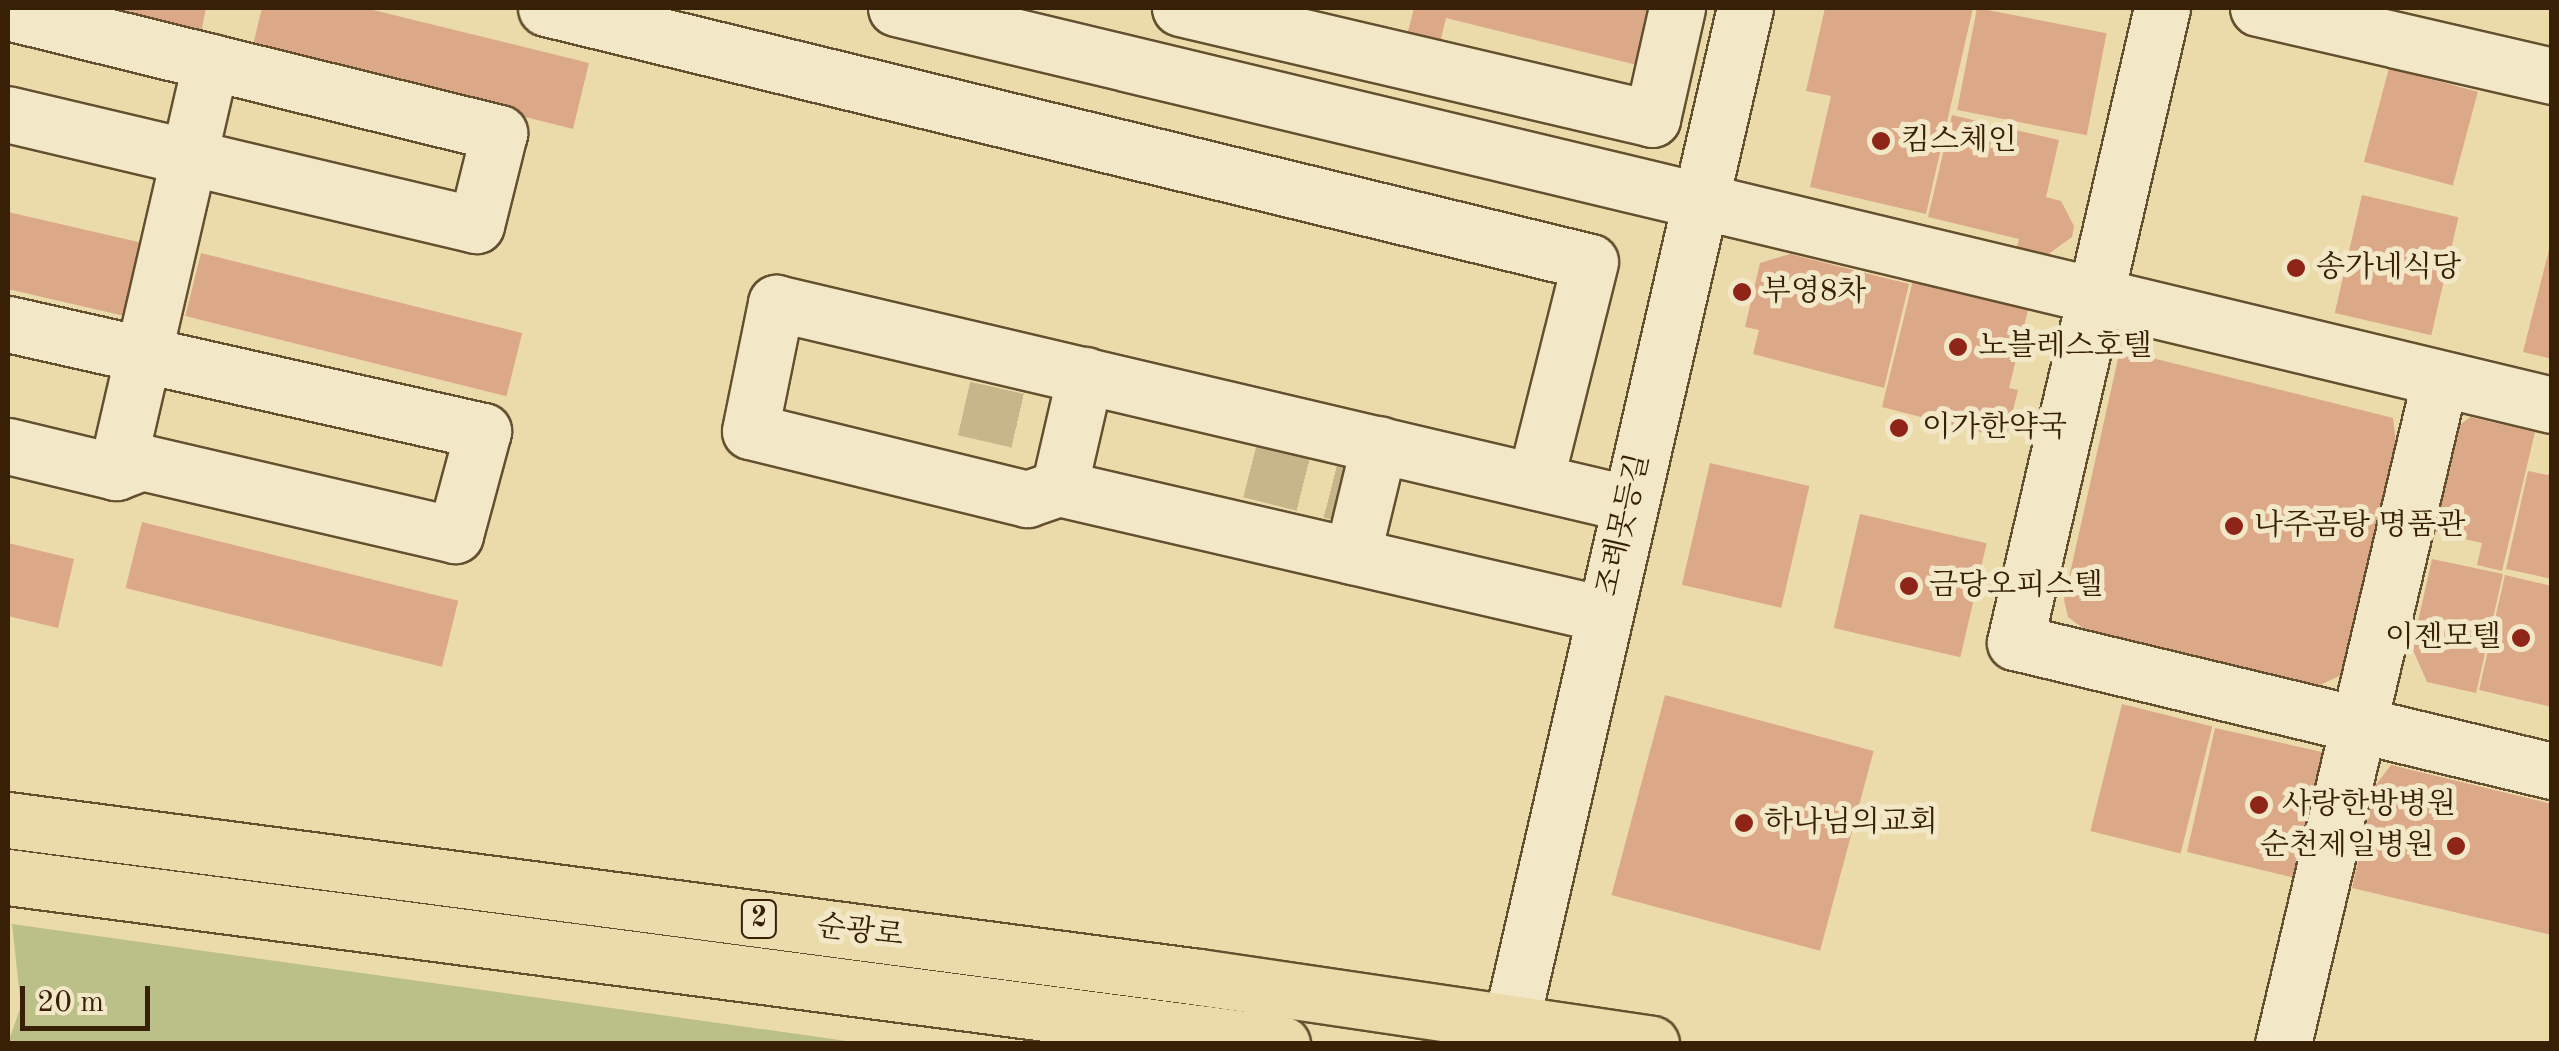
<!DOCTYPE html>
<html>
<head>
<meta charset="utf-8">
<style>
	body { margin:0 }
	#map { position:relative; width:2559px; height:1051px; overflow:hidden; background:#ebdbaa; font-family:"Old Standard TT","Noto Serif KR",serif }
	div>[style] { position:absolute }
	.green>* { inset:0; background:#bac087 }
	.building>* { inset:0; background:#dca988; transform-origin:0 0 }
	.minor-tunnel>* { height:55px; margin-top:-27.5px; transform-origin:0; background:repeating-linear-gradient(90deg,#c7b689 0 55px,transparent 0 83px) }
	.roads { filter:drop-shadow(2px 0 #644f2f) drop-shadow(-2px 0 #644f2f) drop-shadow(0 2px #644f2f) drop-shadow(0 -2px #644f2f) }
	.minor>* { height:55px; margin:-27.5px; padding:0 27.5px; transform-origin:27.5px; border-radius:27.5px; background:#f2e8c8 }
	.major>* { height:55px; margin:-27.5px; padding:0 27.5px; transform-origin:27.5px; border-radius:27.5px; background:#ebdbaa }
	.dots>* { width:28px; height:28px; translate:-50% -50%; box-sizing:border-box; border:5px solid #f2e8c8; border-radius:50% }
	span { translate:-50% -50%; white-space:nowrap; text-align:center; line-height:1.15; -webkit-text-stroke:10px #f2e8c8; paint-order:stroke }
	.shield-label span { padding:2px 8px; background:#f2e8c8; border:2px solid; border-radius:8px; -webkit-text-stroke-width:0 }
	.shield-label { font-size:28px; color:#372006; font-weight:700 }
	.poi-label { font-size:30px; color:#372006 }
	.left { translate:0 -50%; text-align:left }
	.right { translate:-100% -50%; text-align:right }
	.street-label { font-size:30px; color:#372006 }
	.frame { position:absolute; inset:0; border:10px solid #372006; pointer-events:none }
	.scale { position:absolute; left:20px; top:986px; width:130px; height:45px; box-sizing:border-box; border:5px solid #372006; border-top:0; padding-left:12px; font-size:30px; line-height:35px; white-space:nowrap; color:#372006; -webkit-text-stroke:8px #f2e8c8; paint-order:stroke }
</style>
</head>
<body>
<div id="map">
	<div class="green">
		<i style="clip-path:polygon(12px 924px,861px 1043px,8px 1043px,21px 1006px)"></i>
	</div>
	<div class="building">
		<i style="clip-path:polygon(96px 8px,206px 8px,201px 33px)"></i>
		<i style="clip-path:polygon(262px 8px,365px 8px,589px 63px,573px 129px,252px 49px)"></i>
		<i style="clip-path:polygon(1414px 8px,1651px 8px,1637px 65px,1446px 18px,1438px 51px,1405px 43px)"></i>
		<i style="clip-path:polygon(1825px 8px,1973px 8px,1926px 214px,1810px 187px,1831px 96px,1806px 91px)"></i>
		<i style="left:1977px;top:8px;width:132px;height:104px;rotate:11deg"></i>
		<i style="left:2389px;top:68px;width:92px;height:97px;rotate:15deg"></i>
		<i style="clip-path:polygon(1952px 115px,2059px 140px,2046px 197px,2061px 201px,2074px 226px,2072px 237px,2047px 255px,2017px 247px,2019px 239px,1928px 217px)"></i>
		<i style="left:2362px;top:195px;width:99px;height:121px;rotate:13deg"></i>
		<i style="left:8px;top:212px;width:145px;height:75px;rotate:13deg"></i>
		<i style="clip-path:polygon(2552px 238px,2552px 359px,2523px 352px)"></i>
		<i style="left:201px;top:253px;width:331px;height:65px;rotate:14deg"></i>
		<i style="clip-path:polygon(1790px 254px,1909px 284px,1884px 388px,1753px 354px,1759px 330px,1745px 327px,1760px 263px)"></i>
		<i style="clip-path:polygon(1914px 276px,2029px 306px,2009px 388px,2018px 390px,2006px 439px,1882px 407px)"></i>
		<i style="clip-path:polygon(2120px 350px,2393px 418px,2399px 468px,2350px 671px,2320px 685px,2084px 629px,2068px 617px,2064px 600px)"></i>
		<i style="clip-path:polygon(2470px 417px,2535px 432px,2502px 571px,2477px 565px,2482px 543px,2422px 529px,2442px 439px)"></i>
		<i style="left:1710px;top:463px;width:102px;height:125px;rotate:13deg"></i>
		<i style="clip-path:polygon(2552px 468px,2552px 579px,2506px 569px,2528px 471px,2548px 475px)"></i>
		<i style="left:1860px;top:514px;width:130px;height:117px;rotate:13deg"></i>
		<i style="left:142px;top:522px;width:326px;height:68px;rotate:14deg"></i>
		<i style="clip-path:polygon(8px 543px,74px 559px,58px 628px,8px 616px)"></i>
		<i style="clip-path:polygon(2432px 559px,2503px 574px,2476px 693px,2427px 682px,2412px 648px)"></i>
		<i style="clip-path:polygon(2505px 575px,2552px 586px,2552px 707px,2479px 690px)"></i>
		<i style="left:1665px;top:695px;width:216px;height:207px;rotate:15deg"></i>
		<i style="left:2122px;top:704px;width:93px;height:131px;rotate:14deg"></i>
		<i style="clip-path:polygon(2215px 728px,2322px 752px,2318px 770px,2329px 773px,2304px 880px,2187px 852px)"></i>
		<i style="clip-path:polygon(2391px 765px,2552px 804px,2552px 935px,2352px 888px,2375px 786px)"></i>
	</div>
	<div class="minor-tunnel">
		<i style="left:964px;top:408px;width:81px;rotate:12.8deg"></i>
		<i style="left:1250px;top:470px;width:98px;rotate:14.2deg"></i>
	</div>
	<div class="roads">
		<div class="minor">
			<i style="left:546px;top:8px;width:1074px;rotate:13.67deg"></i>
			<i style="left:1590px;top:262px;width:226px;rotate:104.1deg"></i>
			<i style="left:896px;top:8px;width:1703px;rotate:13.48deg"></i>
			<i style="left:1180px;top:8px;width:485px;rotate:13.2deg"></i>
			<i style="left:1652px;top:119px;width:114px;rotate:-77.3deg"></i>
			<i style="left:2162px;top:8px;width:651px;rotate:103.05deg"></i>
			<i style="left:2015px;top:642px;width:552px;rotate:13.51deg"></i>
			<i style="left:2258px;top:8px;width:302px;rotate:13deg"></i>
			<i style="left:8px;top:12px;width:506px;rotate:13.84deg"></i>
			<i style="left:499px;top:133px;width:95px;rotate:104deg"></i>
			<i style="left:476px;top:225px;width:481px;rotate:-166.7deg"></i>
			<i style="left:8px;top:324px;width:487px;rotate:12.7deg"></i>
			<i style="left:483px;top:431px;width:108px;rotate:105.1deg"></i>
			<i style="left:455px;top:535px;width:321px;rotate:-166.9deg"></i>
			<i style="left:142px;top:462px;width:28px;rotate:159deg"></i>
			<i style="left:116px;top:472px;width:111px;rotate:-166.5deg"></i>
			<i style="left:116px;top:472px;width:421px;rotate:-77deg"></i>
			<i style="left:1059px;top:488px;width:116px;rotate:-77deg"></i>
			<i style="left:1352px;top:556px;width:115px;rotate:-76.4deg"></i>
			<i style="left:1603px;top:614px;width:558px;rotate:-166.96deg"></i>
			<i style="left:1059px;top:488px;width:34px;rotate:161deg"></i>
			<i style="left:1027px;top:499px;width:285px;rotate:-166.2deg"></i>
			<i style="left:750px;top:431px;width:131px;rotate:-78.5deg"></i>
			<i style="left:776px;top:303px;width:877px;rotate:13.24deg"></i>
			<i style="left:1506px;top:1044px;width:1063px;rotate:-77.01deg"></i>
			<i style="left:2283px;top:1044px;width:683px;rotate:-76.72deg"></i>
		</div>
		<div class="major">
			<i style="left:8px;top:820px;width:1201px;rotate:7.51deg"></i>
			<i style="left:1199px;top:977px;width:457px;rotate:8.4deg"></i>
			<i style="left:8px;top:877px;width:1285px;rotate:7.47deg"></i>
		</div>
	</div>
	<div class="dots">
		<i style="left:1881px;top:141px;background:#8f2418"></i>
		<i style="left:2296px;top:268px;background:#8f2418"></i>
		<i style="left:1742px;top:292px;background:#8f2418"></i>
		<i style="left:1958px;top:347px;background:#8f2418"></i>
		<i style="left:1899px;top:428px;background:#8f2418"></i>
		<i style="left:2234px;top:526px;background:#8f2418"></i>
		<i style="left:1909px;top:586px;background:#8f2418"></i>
		<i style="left:2521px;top:638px;background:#8f2418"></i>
		<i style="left:2259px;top:805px;background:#8f2418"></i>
		<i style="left:1744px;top:823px;background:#8f2418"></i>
		<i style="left:2456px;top:846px;background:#8f2418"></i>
	</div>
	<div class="shield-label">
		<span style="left:759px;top:919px">2</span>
	</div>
	<div class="poi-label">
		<span class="left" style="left:1901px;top:141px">킴스체인</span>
		<span class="left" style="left:2316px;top:268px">송가네식당</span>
		<span class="left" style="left:1762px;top:292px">부영8차</span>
		<span class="left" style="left:1978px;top:347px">노블레스호텔</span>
		<span class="left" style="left:1922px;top:428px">이가한약국</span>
		<span class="left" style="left:2254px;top:526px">나주곰탕 명품관</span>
		<span class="left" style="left:1929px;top:586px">금당오피스텔</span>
		<span class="right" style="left:2501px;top:638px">이젠모텔</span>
		<span class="left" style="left:2282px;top:805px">사랑한방병원</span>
		<span class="left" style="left:1764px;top:823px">하나님의교회</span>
		<span class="right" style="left:2434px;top:846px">순천제일병원</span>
	</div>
	<div class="street-label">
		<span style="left:1624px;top:525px;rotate:-77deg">조례못등길</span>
		<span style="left:860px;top:932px;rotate:7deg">순광로</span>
	</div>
	<div class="frame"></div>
	<div class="scale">20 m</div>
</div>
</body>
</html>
